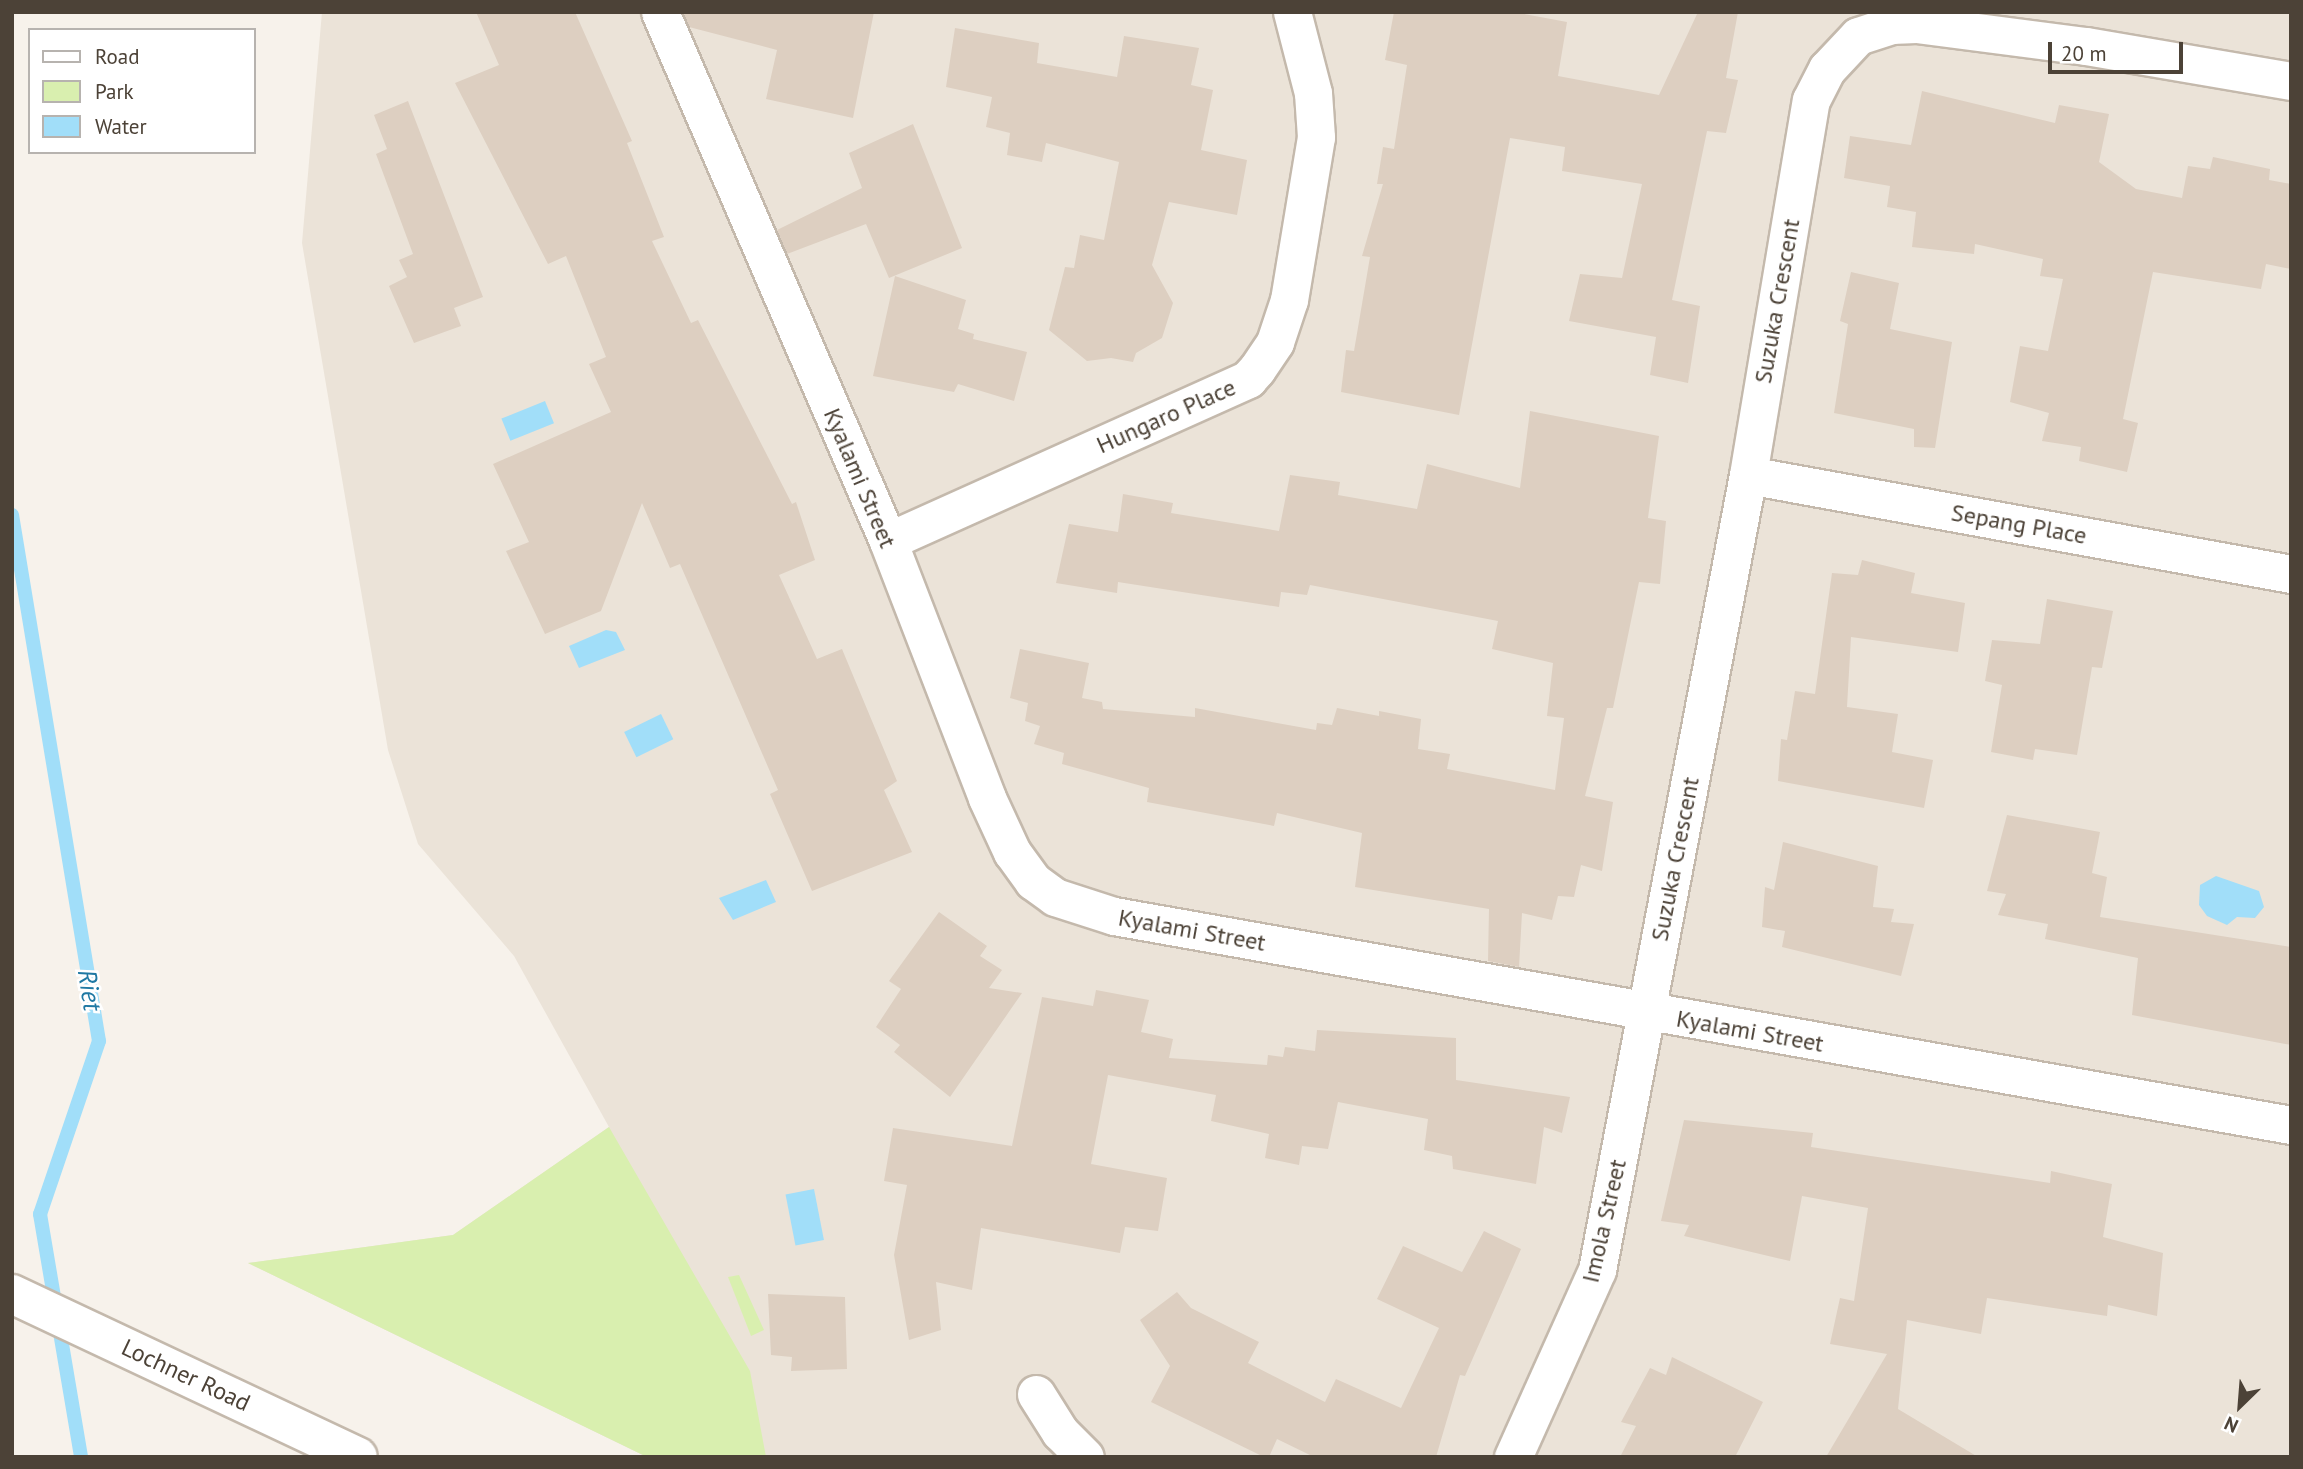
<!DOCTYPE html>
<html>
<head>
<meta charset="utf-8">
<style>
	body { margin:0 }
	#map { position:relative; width:2303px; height:1469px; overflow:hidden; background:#f7f2eb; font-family:"PT Sans",sans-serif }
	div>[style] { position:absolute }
	.residential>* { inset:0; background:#ebe3d8 }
	.green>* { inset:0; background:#d9efaf }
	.water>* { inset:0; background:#a1def9; transform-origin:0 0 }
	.stream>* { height:14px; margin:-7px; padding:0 7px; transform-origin:7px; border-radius:7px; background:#a1def9 }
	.building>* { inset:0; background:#ddcfc1 }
	.roads { filter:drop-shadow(2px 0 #c4b9ac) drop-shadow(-2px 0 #c4b9ac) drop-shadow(0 2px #c4b9ac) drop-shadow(0 -2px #c4b9ac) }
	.minor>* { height:37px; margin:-18.5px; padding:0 18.5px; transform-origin:18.5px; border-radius:18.5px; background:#fff }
	.tertiary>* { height:38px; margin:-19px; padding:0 19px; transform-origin:19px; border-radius:19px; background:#fff }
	span { translate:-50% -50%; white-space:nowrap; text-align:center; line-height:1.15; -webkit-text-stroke:5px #fff; paint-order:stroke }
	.street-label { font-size:24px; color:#4c4237 }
	.water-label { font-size:26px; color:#1e78a3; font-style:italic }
	.frame { position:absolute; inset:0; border:14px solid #4c4237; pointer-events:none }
	.legend { position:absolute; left:28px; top:28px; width:228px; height:126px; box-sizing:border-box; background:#fff; border:2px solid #b7b3af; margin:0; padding:9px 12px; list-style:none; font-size:21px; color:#4c4237 }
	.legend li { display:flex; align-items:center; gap:14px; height:35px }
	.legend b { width:35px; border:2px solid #b7b3af }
	.north { position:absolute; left:2205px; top:1371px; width:70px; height:70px; -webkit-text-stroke:5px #fff; paint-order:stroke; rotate:205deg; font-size:19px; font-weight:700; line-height:28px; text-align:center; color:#4c4237 }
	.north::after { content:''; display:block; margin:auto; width:24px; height:32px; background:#4c4237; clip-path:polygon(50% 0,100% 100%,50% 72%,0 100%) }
	.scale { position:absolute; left:2048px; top:42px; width:135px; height:32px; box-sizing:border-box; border:4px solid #4c4237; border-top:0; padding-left:9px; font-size:21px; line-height:24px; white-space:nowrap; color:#4c4237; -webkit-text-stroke:5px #fff; paint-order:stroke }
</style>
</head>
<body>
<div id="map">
	<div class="residential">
		<i style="clip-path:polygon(322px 12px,2291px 12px,2291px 1457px,647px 1457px,248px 1263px,453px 1235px,609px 1127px,514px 956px,418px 844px,388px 750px,302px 243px)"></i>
	</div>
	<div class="green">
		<i style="clip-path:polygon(609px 1127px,750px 1371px,766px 1457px,647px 1457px,248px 1263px,453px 1235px)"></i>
		<i style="clip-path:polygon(739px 1275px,764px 1330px,751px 1336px,728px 1277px)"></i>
	</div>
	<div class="water">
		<i style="left:545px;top:401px;width:24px;height:47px;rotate:68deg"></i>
		<i style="clip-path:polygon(606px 630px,616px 632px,625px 650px,579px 668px,569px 646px)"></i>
		<i style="left:661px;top:714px;width:28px;height:41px;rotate:64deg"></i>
		<i style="clip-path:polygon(2216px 876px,2259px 891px,2264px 907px,2255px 918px,2237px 917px,2227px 925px,2207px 916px,2199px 905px,2200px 885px)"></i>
		<i style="clip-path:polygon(766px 880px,776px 902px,733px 920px,719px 898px)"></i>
		<i style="left:814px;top:1189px;width:52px;height:29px;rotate:79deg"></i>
	</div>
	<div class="stream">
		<i style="left:12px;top:515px;width:533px;rotate:80.61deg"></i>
		<i style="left:99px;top:1041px;width:183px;rotate:108.8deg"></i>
		<i style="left:40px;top:1214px;width:246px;rotate:80.4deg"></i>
	</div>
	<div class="building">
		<i style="clip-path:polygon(476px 12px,575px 12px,632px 141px,627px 143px,664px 237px,652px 241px,691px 323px,698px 320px,792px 504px,796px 502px,815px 560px,779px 575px,817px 659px,842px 649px,897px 781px,884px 790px,912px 852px,812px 891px,770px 794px,778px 790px,680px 564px,670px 568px,642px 503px,601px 611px,545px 634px,506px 551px,529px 542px,493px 464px,611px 412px,589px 364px,606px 357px,566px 256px,548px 264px,455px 83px,499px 65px)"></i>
		<i style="clip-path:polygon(683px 12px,874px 12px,853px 118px,766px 99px,777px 50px,689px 27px)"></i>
		<i style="clip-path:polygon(1394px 12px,1514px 12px,1567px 22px,1558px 76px,1659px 95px,1698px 12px,1738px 12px,1726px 78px,1738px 80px,1726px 133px,1707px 131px,1672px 300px,1700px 306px,1688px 383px,1650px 375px,1656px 337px,1569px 321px,1580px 274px,1622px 278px,1642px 184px,1562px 171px,1565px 147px,1510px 138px,1459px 415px,1341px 392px,1346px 350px,1354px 351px,1370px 257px,1362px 256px,1383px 184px,1377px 184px,1383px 147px,1394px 149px,1407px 65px,1385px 60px)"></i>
		<i style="clip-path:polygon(955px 28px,1039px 43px,1037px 63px,1117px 77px,1124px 36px,1199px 48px,1191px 85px,1213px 90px,1201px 150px,1247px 160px,1237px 215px,1169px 202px,1152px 265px,1173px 303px,1162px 338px,1136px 353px,1133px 362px,1111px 358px,1087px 361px,1049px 330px,1065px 267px,1074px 268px,1080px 235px,1104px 240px,1119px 162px,1046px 143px,1042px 162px,1007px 155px,1010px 133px,986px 127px,992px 97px,946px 87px)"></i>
		<i style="clip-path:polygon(1922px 91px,2055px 123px,2059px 105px,2109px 114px,2099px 162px,2136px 189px,2182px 198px,2188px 166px,2210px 169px,2213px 157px,2270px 169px,2269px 180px,2291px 184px,2291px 269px,2266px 264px,2261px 289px,2153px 272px,2123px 419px,2138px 423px,2127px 472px,2079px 461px,2081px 447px,2042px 441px,2049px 413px,2010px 402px,2020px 346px,2048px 351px,2063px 279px,2040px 276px,2043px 259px,1975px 244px,1974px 254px,1912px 247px,1916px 212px,1887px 207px,1890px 186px,1844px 178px,1850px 136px,1911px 145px)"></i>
		<i style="clip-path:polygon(408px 101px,483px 297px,454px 308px,461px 326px,414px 343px,389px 286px,407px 277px,399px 260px,413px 254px,376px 154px,387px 149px,374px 115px)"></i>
		<i style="clip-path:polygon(913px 124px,962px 248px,889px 278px,866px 224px,787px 254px,777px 230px,862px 188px,849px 153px)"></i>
		<i style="clip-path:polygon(1851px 272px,1899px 283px,1890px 329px,1952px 342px,1935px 448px,1914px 447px,1914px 429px,1834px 413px,1848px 324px,1840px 321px)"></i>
		<i style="clip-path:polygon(895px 276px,966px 300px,958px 329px,974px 334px,973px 339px,1027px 352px,1014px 401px,958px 384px,954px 392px,873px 376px)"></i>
		<i style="clip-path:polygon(1530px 411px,1659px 436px,1648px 518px,1666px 521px,1660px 584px,1639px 582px,1613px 708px,1607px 708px,1585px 796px,1613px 802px,1602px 871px,1581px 865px,1574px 897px,1558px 896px,1552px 920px,1522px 913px,1519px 967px,1488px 961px,1489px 909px,1355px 887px,1362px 833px,1277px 813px,1274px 826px,1147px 802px,1149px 788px,1062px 764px,1064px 753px,1034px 744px,1040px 726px,1025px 721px,1028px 703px,1010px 698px,1020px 649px,1089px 663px,1082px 698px,1102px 702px,1103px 709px,1195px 717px,1195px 708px,1316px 730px,1317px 723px,1332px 725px,1337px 708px,1379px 716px,1379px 711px,1421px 719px,1418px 749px,1450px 754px,1447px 769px,1555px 790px,1564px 718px,1547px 716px,1553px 663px,1492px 649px,1498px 621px,1310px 585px,1307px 595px,1281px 592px,1279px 607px,1118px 582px,1117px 593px,1056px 583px,1069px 524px,1118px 532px,1123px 494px,1173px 503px,1171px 513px,1279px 531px,1290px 475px,1340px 482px,1338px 495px,1417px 509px,1427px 464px,1520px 488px)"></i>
		<i style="clip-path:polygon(1862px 560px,1915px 573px,1911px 593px,1965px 603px,1958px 652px,1851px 637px,1847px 707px,1898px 714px,1892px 752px,1933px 760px,1924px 808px,1778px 781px,1781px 739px,1787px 740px,1795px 691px,1815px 694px,1832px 573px,1858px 575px)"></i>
		<i style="clip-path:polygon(2047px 599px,2113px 611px,2102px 668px,2092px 667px,2077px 755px,2035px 749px,2033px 760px,1991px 752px,2002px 685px,1985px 681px,1992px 640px,2040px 644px)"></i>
		<i style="clip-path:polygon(2007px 815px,2100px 832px,2092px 873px,2107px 877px,2100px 917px,2291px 947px,2291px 1045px,2132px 1015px,2138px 958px,2045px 939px,2048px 924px,1998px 915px,2006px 894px,1987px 891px)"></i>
		<i style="clip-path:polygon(1783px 842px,1878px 866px,1873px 907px,1894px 909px,1891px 922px,1914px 924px,1901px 976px,1782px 947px,1785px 931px,1762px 927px,1765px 887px,1774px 890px)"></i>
		<i style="clip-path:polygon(939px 912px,987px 946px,980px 956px,1002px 970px,989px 988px,1022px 993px,950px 1097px,894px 1052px,900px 1045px,876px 1027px,901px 989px,889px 981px)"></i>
		<i style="clip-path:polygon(1096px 990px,1149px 1000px,1141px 1032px,1173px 1039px,1169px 1058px,1267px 1065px,1268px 1055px,1283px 1057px,1285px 1047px,1315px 1051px,1317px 1030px,1456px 1038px,1456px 1080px,1570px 1097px,1562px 1133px,1544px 1127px,1536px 1184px,1453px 1169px,1452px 1156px,1424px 1150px,1428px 1119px,1338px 1102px,1328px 1149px,1302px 1146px,1299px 1165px,1265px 1158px,1269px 1134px,1211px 1121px,1216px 1095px,1108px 1075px,1091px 1164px,1167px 1178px,1158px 1231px,1125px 1227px,1120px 1253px,981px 1228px,972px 1290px,936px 1282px,941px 1330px,909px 1340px,894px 1255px,907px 1185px,884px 1181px,893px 1128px,1012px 1146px,1042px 997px,1093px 1006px)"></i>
		<i style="clip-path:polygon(1684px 1120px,1813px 1133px,1811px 1147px,2050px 1183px,2051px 1171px,2112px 1184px,2103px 1237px,2163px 1253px,2157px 1316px,2108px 1305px,2107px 1316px,1987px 1298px,1981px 1334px,1907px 1320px,1898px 1409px,1978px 1457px,1826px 1457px,1887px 1354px,1830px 1344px,1840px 1298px,1854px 1301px,1868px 1208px,1802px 1196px,1790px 1261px,1684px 1236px,1689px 1225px,1661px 1221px)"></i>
		<i style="clip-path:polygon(1484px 1231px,1521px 1249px,1465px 1376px,1460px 1375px,1436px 1457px,1314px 1457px,1277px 1439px,1269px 1457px,1264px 1457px,1151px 1402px,1170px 1366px,1140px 1320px,1177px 1292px,1191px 1308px,1259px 1342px,1248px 1363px,1325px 1402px,1336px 1379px,1401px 1408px,1439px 1328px,1377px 1299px,1403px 1246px,1462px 1272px)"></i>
		<i style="clip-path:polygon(768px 1294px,845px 1297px,847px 1369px,791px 1371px,792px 1357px,771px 1355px)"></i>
		<i style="clip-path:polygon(1672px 1357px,1763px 1402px,1735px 1457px,1620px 1457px,1636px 1426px,1621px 1422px,1650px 1368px,1666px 1375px)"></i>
	</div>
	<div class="roads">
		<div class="minor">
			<i style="left:660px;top:12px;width:576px;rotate:66.68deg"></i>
			<i style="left:888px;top:541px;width:275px;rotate:68.9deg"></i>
			<i style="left:987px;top:798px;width:60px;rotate:65.2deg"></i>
			<i style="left:1012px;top:852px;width:36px;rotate:54deg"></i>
			<i style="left:1033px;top:881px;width:27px;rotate:36deg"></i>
			<i style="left:1055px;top:897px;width:62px;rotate:17.9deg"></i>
			<i style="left:1114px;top:916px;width:1195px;rotate:10.07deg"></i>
			<i style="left:1748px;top:475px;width:552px;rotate:10.33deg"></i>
			<i style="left:888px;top:541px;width:395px;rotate:-24.2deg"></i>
			<i style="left:1248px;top:379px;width:13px;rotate:-48deg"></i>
			<i style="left:1257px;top:369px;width:32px;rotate:-56deg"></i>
			<i style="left:1275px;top:342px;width:44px;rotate:-71.6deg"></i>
			<i style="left:1289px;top:300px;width:165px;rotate:-80.6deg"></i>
			<i style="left:1316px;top:137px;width:44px;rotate:-93.9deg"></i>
			<i style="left:1313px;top:93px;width:84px;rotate:-104.5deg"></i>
			<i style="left:1036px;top:1394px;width:45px;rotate:57.7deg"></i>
			<i style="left:1060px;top:1432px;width:35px;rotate:45deg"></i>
			<i style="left:1513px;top:1457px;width:205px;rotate:-65.8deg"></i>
			<i style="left:1597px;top:1270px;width:809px;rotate:-79.25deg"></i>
			<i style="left:1748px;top:475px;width:380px;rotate:-80.5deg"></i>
			<i style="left:1811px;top:100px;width:35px;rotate:-63deg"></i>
			<i style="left:1827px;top:69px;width:45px;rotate:-46.8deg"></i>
			<i style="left:1858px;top:36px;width:35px;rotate:-18deg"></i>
			<i style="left:1891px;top:25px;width:25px;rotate:-2deg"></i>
			<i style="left:1916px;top:24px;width:171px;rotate:7.4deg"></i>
			<i style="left:2086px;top:46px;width:208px;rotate:9.7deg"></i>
		</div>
		<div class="tertiary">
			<i style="left:12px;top:1294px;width:382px;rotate:25.2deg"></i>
		</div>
	</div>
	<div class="street-label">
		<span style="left:1777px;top:301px;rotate:-80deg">Suzuka Crescent</span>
		<span style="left:1166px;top:416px;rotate:-24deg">Hungaro Place</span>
		<span style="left:860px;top:478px;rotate:67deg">Kyalami Street</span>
		<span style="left:2019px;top:524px;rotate:10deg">Sepang Place</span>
		<span style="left:1675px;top:859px;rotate:-79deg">Suzuka Crescent</span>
		<span style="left:1192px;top:930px;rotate:10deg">Kyalami Street</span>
		<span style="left:1750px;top:1031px;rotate:10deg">Kyalami Street</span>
		<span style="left:1604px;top:1221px;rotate:-77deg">Imola Street</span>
		<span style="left:186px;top:1375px;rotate:25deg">Lochner Road</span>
	</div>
	<div class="water-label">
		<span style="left:90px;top:990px;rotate:81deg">Riet</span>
	</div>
	<div class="frame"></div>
	<ul class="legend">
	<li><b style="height:9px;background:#fff"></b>Road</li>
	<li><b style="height:19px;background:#d9efaf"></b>Park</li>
	<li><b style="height:19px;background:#a1def9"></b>Water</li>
	</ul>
	<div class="north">N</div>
	<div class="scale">20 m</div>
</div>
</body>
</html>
